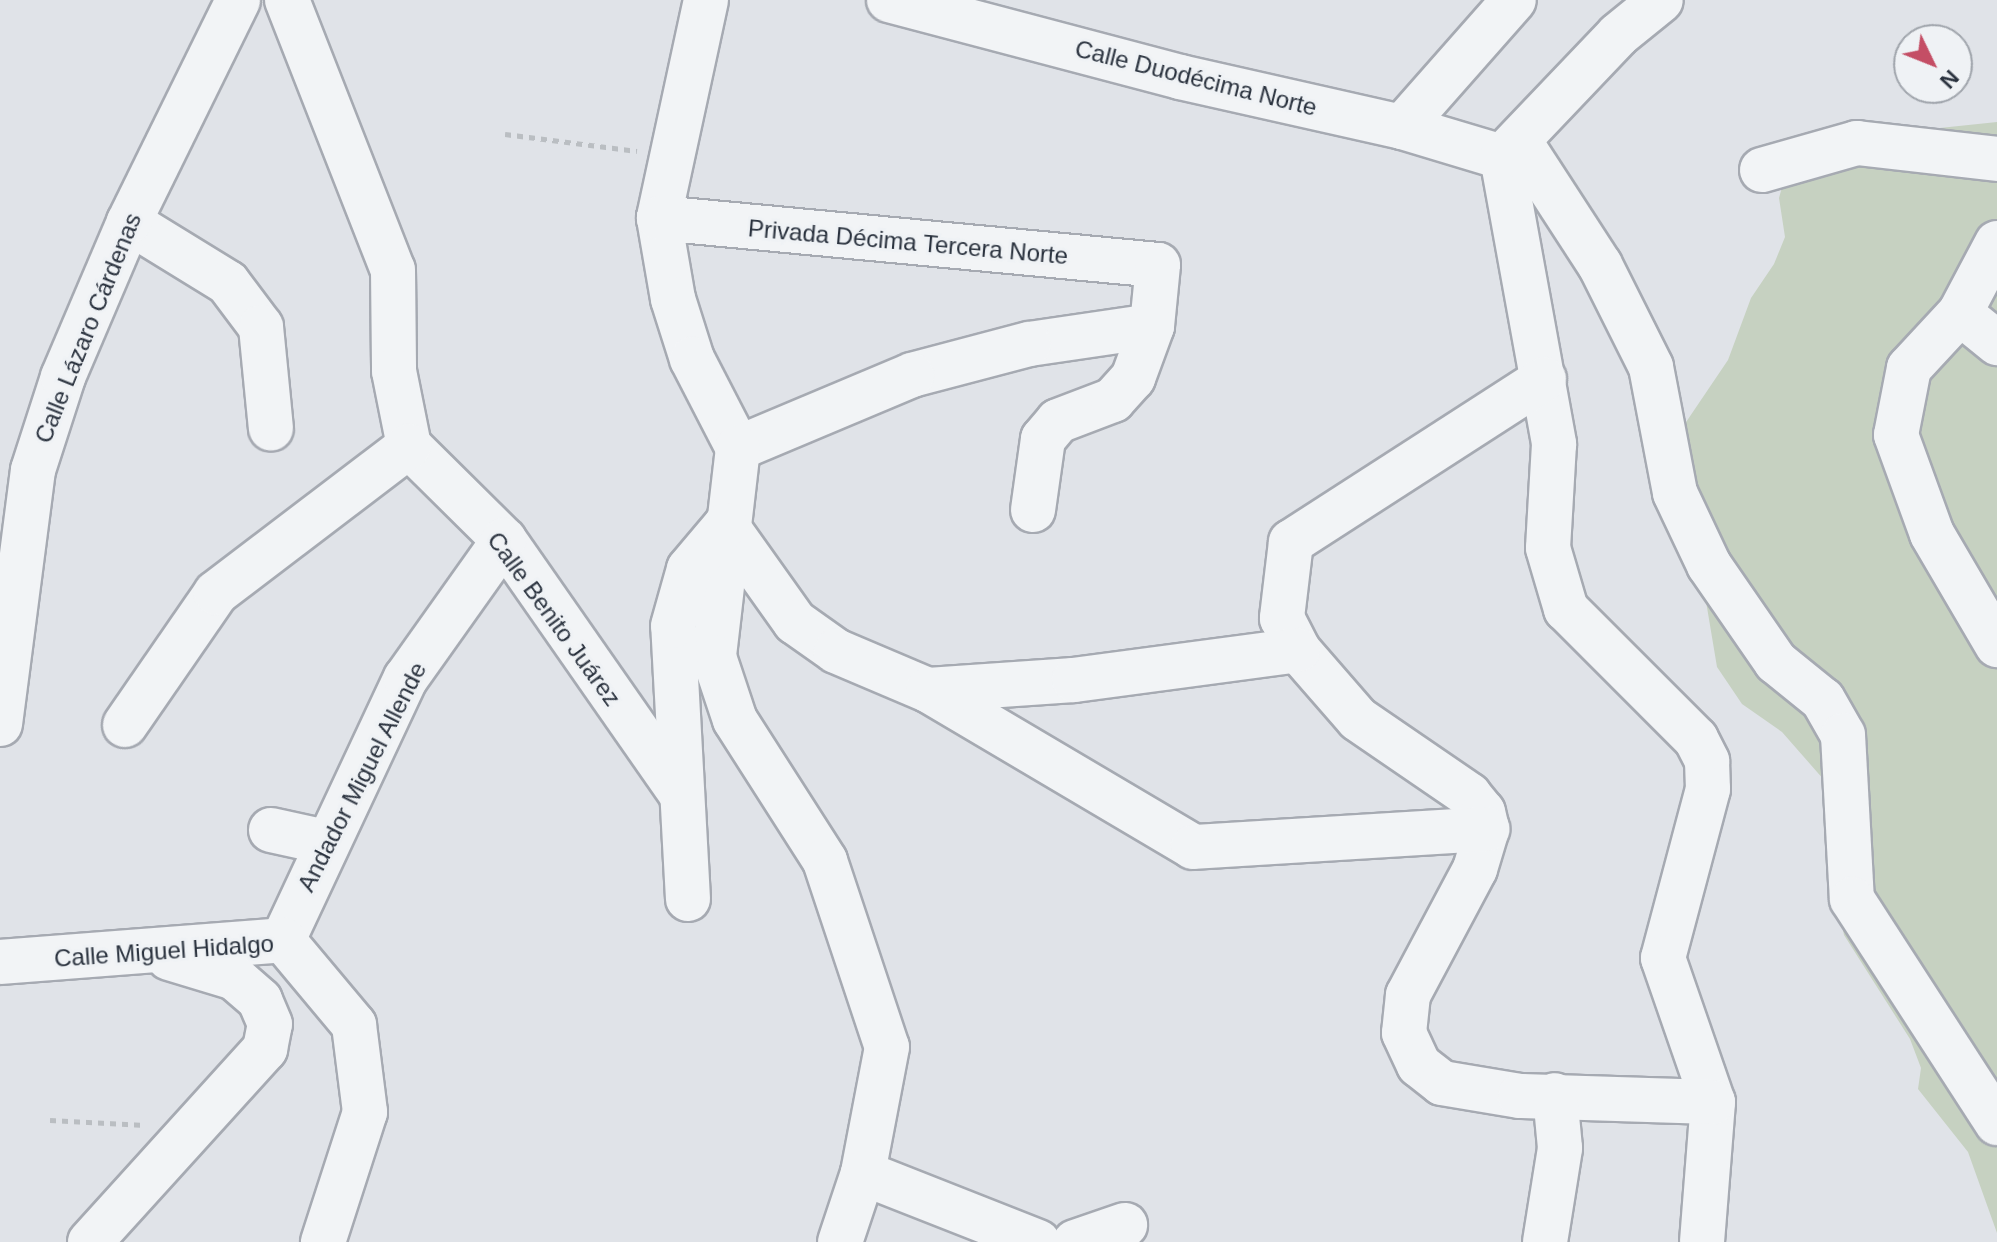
<!DOCTYPE html>
<html>
<head>
<meta charset="utf-8">
<style>
	body { margin:0 }
	#map { position:relative; width:1997px; height:1242px; overflow:hidden; background:#e0e3e8; font-family:Arial,sans-serif }
	div>[style] { position:absolute }
	.green>* { inset:0; background:#c6d1c1 }
	.path>* { height:5px; margin-top:-2.5px; transform-origin:0; background:repeating-linear-gradient(90deg,#babec2 0 6px,transparent 0 12px) }
	.roads { filter:drop-shadow(2px 0 #a6aab2) drop-shadow(-2px 0 #a6aab2) drop-shadow(0 2px #a6aab2) drop-shadow(0 -2px #a6aab2) }
	.minor>* { height:44px; margin:-22px; padding:0 22px; transform-origin:22px; border-radius:22px; background:#f2f4f6 }
	span { translate:-50% -50%; white-space:nowrap; text-align:center; line-height:1.15; -webkit-text-stroke:6px #eff2f5; paint-order:stroke }
	.street-label { font-size:24px; color:#2a323e }
	.north { position:absolute; left:1893px; top:24px; width:80px; height:80px; box-sizing:border-box; background:#eff2f5; border:2px solid #a0a5ac; border-radius:50%; rotate:133deg; font-size:22px; font-weight:700; line-height:32px; text-align:center; color:#2a323e }
	.north::after { content:''; display:block; margin:auto; width:28px; height:36px; background:#c44e65; clip-path:polygon(50% 0,100% 100%,50% 72%,0 100%) }
</style>
</head>
<body>
<div id="map">
	<div class="green">
		<i style="clip-path:polygon(1997px 122px,1997px 1233px,1968px 1152px,1918px 1089px,1921px 1068px,1910px 1039px,1844px 935px,1836px 895px,1853px 813px,1782px 732px,1742px 704px,1717px 667px,1678px 434px,1728px 360px,1751px 298px,1774px 264px,1785px 237px,1779px 198px,1789px 162px,1911px 131px)"></i>
	</div>
	<div class="path">
		<i style="left:505px;top:134px;width:133px;rotate:7.3deg"></i>
		<i style="left:50px;top:1120px;width:95px;rotate:3deg"></i>
	</div>
	<div class="roads">
		<div class="minor">
			<i style="left:287px;top:0;width:290px;rotate:68.6deg"></i>
			<i style="left:393px;top:270px;width:101px;rotate:89.4deg"></i>
			<i style="left:394px;top:371px;width:76px;rotate:78.7deg"></i>
			<i style="left:409px;top:446px;width:134px;rotate:44.7deg"></i>
			<i style="left:504px;top:540px;width:307px;rotate:55.1deg"></i>
			<i style="left:706px;top:0;width:223px;rotate:102.2deg"></i>
			<i style="left:659px;top:218px;width:82px;rotate:80.2deg"></i>
			<i style="left:673px;top:299px;width:63px;rotate:72.4deg"></i>
			<i style="left:692px;top:359px;width:100px;rotate:62.7deg"></i>
			<i style="left:889px;top:0;width:301px;rotate:14.8deg"></i>
			<i style="left:1180px;top:77px;width:228px;rotate:12.7deg"></i>
			<i style="left:1402px;top:127px;width:104px;rotate:16.7deg"></i>
			<i style="left:1402px;top:127px;width:169px;rotate:-48.6deg"></i>
			<i style="left:1520px;top:142px;width:147px;rotate:57deg"></i>
			<i style="left:1600px;top:265px;width:114px;rotate:63.4deg"></i>
			<i style="left:1651px;top:367px;width:128px;rotate:79.2deg"></i>
			<i style="left:1675px;top:493px;width:80px;rotate:64.7deg"></i>
			<i style="left:1709px;top:565px;width:118px;rotate:55.4deg"></i>
			<i style="left:1776px;top:662px;width:60px;rotate:39deg"></i>
			<i style="left:1823px;top:700px;width:40px;rotate:60.3deg"></i>
			<i style="left:1843px;top:735px;width:164px;rotate:86.9deg"></i>
			<i style="left:1852px;top:899px;width:267px;rotate:57.1deg"></i>
			<i style="left:1502px;top:157px;width:292px;rotate:79.7deg"></i>
			<i style="left:1554px;top:444px;width:104px;rotate:93.3deg"></i>
			<i style="left:1548px;top:548px;width:64px;rotate:73.6deg"></i>
			<i style="left:1566px;top:609px;width:184px;rotate:45deg"></i>
			<i style="left:1696px;top:739px;width:25px;rotate:63deg"></i>
			<i style="left:1707px;top:761px;width:28px;rotate:88deg"></i>
			<i style="left:1708px;top:789px;width:175px;rotate:104.9deg"></i>
			<i style="left:1663px;top:958px;width:152px;rotate:70.9deg"></i>
			<i style="left:1713px;top:1102px;width:140px;rotate:94.5deg"></i>
			<i style="left:1502px;top:157px;width:168px;rotate:-46.4deg"></i>
			<i style="left:1618px;top:35px;width:55px;rotate:-39.1deg"></i>
			<i style="left:1762px;top:170px;width:99px;rotate:-15.9deg"></i>
			<i style="left:1857px;top:143px;width:141px;rotate:6.5deg"></i>
			<i style="left:659px;top:218px;width:501px;rotate:5.38deg"></i>
			<i style="left:1158px;top:265px;width:61px;rotate:95.6deg"></i>
			<i style="left:1152px;top:326px;width:124px;rotate:171.7deg"></i>
			<i style="left:1029px;top:344px;width:121px;rotate:165.2deg"></i>
			<i style="left:912px;top:375px;width:189px;rotate:157.2deg"></i>
			<i style="left:129px;top:222px;width:116px;rotate:31.6deg"></i>
			<i style="left:228px;top:283px;width:55px;rotate:53.1deg"></i>
			<i style="left:261px;top:327px;width:102px;rotate:84.4deg"></i>
			<i style="left:1997px;top:243px;width:79px;rotate:117.9deg"></i>
			<i style="left:1960px;top:313px;width:75px;rotate:132.8deg"></i>
			<i style="left:1909px;top:368px;width:68px;rotate:101deg"></i>
			<i style="left:1896px;top:435px;width:105px;rotate:70deg"></i>
			<i style="left:1932px;top:534px;width:129px;rotate:59.6deg"></i>
			<i style="left:1960px;top:313px;width:48px;rotate:39deg"></i>
			<i style="left:1544px;top:379px;width:301px;rotate:147.2deg"></i>
			<i style="left:1291px;top:542px;width:77px;rotate:96.8deg"></i>
			<i style="left:1282px;top:618px;width:36px;rotate:63deg"></i>
			<i style="left:1298px;top:650px;width:91px;rotate:49deg"></i>
			<i style="left:1358px;top:719px;width:135px;rotate:34.4deg"></i>
			<i style="left:1469px;top:795px;width:22px;rotate:51deg"></i>
			<i style="left:1483px;top:812px;width:17px;rotate:77deg"></i>
			<i style="left:1487px;top:829px;width:42px;rotate:106.7deg"></i>
			<i style="left:1475px;top:869px;width:143px;rotate:118deg"></i>
			<i style="left:1408px;top:995px;width:38px;rotate:96deg"></i>
			<i style="left:1404px;top:1033px;width:35px;rotate:65deg"></i>
			<i style="left:1419px;top:1065px;width:29px;rotate:38deg"></i>
			<i style="left:1442px;top:1083px;width:79px;rotate:9.5deg"></i>
			<i style="left:1520px;top:1096px;width:193px;rotate:1.8deg"></i>
			<i style="left:738px;top:448px;width:210px;rotate:96.6deg"></i>
			<i style="left:714px;top:657px;width:66px;rotate:71.6deg"></i>
			<i style="left:735px;top:720px;width:167px;rotate:57.4deg"></i>
			<i style="left:825px;top:861px;width:196px;rotate:71.6deg"></i>
			<i style="left:887px;top:1047px;width:128px;rotate:100.8deg"></i>
			<i style="left:863px;top:1173px;width:73px;rotate:108.4deg"></i>
			<i style="left:1033px;top:510px;width:72px;rotate:-82deg"></i>
			<i style="left:1043px;top:439px;width:23px;rotate:-50deg"></i>
			<i style="left:1058px;top:421px;width:59px;rotate:-20.9deg"></i>
			<i style="left:1113px;top:400px;width:30px;rotate:-48deg"></i>
			<i style="left:1133px;top:378px;width:55px;rotate:-69.9deg"></i>
			<i style="left:726px;top:525px;width:119px;rotate:54.6deg"></i>
			<i style="left:795px;top:622px;width:50px;rotate:35.3deg"></i>
			<i style="left:836px;top:651px;width:100px;rotate:23deg"></i>
			<i style="left:928px;top:690px;width:308px;rotate:30.6deg"></i>
			<i style="left:1193px;top:847px;width:295px;rotate:-3.5deg"></i>
			<i style="left:928px;top:690px;width:146px;rotate:-3.9deg"></i>
			<i style="left:1074px;top:680px;width:226px;rotate:-7.6deg"></i>
			<i style="left:0;top:724px;width:256px;rotate:-82.6deg"></i>
			<i style="left:33px;top:470px;width:98px;rotate:-72.1deg"></i>
			<i style="left:63px;top:377px;width:168px;rotate:-66.9deg"></i>
			<i style="left:129px;top:222px;width:247px;rotate:-63.8deg"></i>
			<i style="left:125px;top:725px;width:160px;rotate:-55.4deg"></i>
			<i style="left:216px;top:593px;width:243px;rotate:-37.3deg"></i>
			<i style="left:271px;top:830px;width:56px;rotate:12.3deg"></i>
			<i style="left:688px;top:899px;width:273px;rotate:-93.1deg"></i>
			<i style="left:673px;top:626px;width:59px;rotate:-74.3deg"></i>
			<i style="left:689px;top:569px;width:57px;rotate:-49.9deg"></i>
			<i style="left:283px;top:940px;width:289px;rotate:-64.9deg"></i>
			<i style="left:406px;top:678px;width:169px;rotate:-54.6deg"></i>
			<i style="left:0;top:962px;width:284px;rotate:-4.4deg"></i>
			<i style="left:283px;top:940px;width:111px;rotate:50.1deg"></i>
			<i style="left:354px;top:1025px;width:88px;rotate:82.8deg"></i>
			<i style="left:365px;top:1112px;width:137px;rotate:107.9deg"></i>
			<i style="left:863px;top:1173px;width:188px;rotate:21.5deg"></i>
			<i style="left:90px;top:1242px;width:261px;rotate:-47.8deg"></i>
			<i style="left:265px;top:1049px;width:25px;rotate:-79deg"></i>
			<i style="left:270px;top:1024px;width:26px;rotate:-113deg"></i>
			<i style="left:260px;top:1000px;width:33px;rotate:-139deg"></i>
			<i style="left:235px;top:978px;width:69px;rotate:-163.1deg"></i>
			<i style="left:1075px;top:1242px;width:53px;rotate:-18.8deg"></i>
			<i style="left:1545px;top:1242px;width:95px;rotate:-80.9deg"></i>
			<i style="left:1560px;top:1148px;width:53px;rotate:-95.4deg"></i>
		</div>
	</div>
	<div class="street-label">
		<span style="left:1196px;top:78px;rotate:14deg">Calle Duodécima Norte</span>
		<span style="left:908px;top:242px;rotate:5deg">Privada Décima Tercera Norte</span>
		<span style="left:88px;top:328px;rotate:-68deg">Calle Lázaro Cárdenas</span>
		<span style="left:554px;top:619px;rotate:54deg">Calle Benito Juárez</span>
		<span style="left:362px;top:777px;rotate:-63deg">Andador Miguel Allende</span>
		<span style="left:164px;top:951px;rotate:-4deg">Calle Miguel Hidalgo</span>
	</div>
	<div class="north">N</div>
</div>
</body>
</html>
